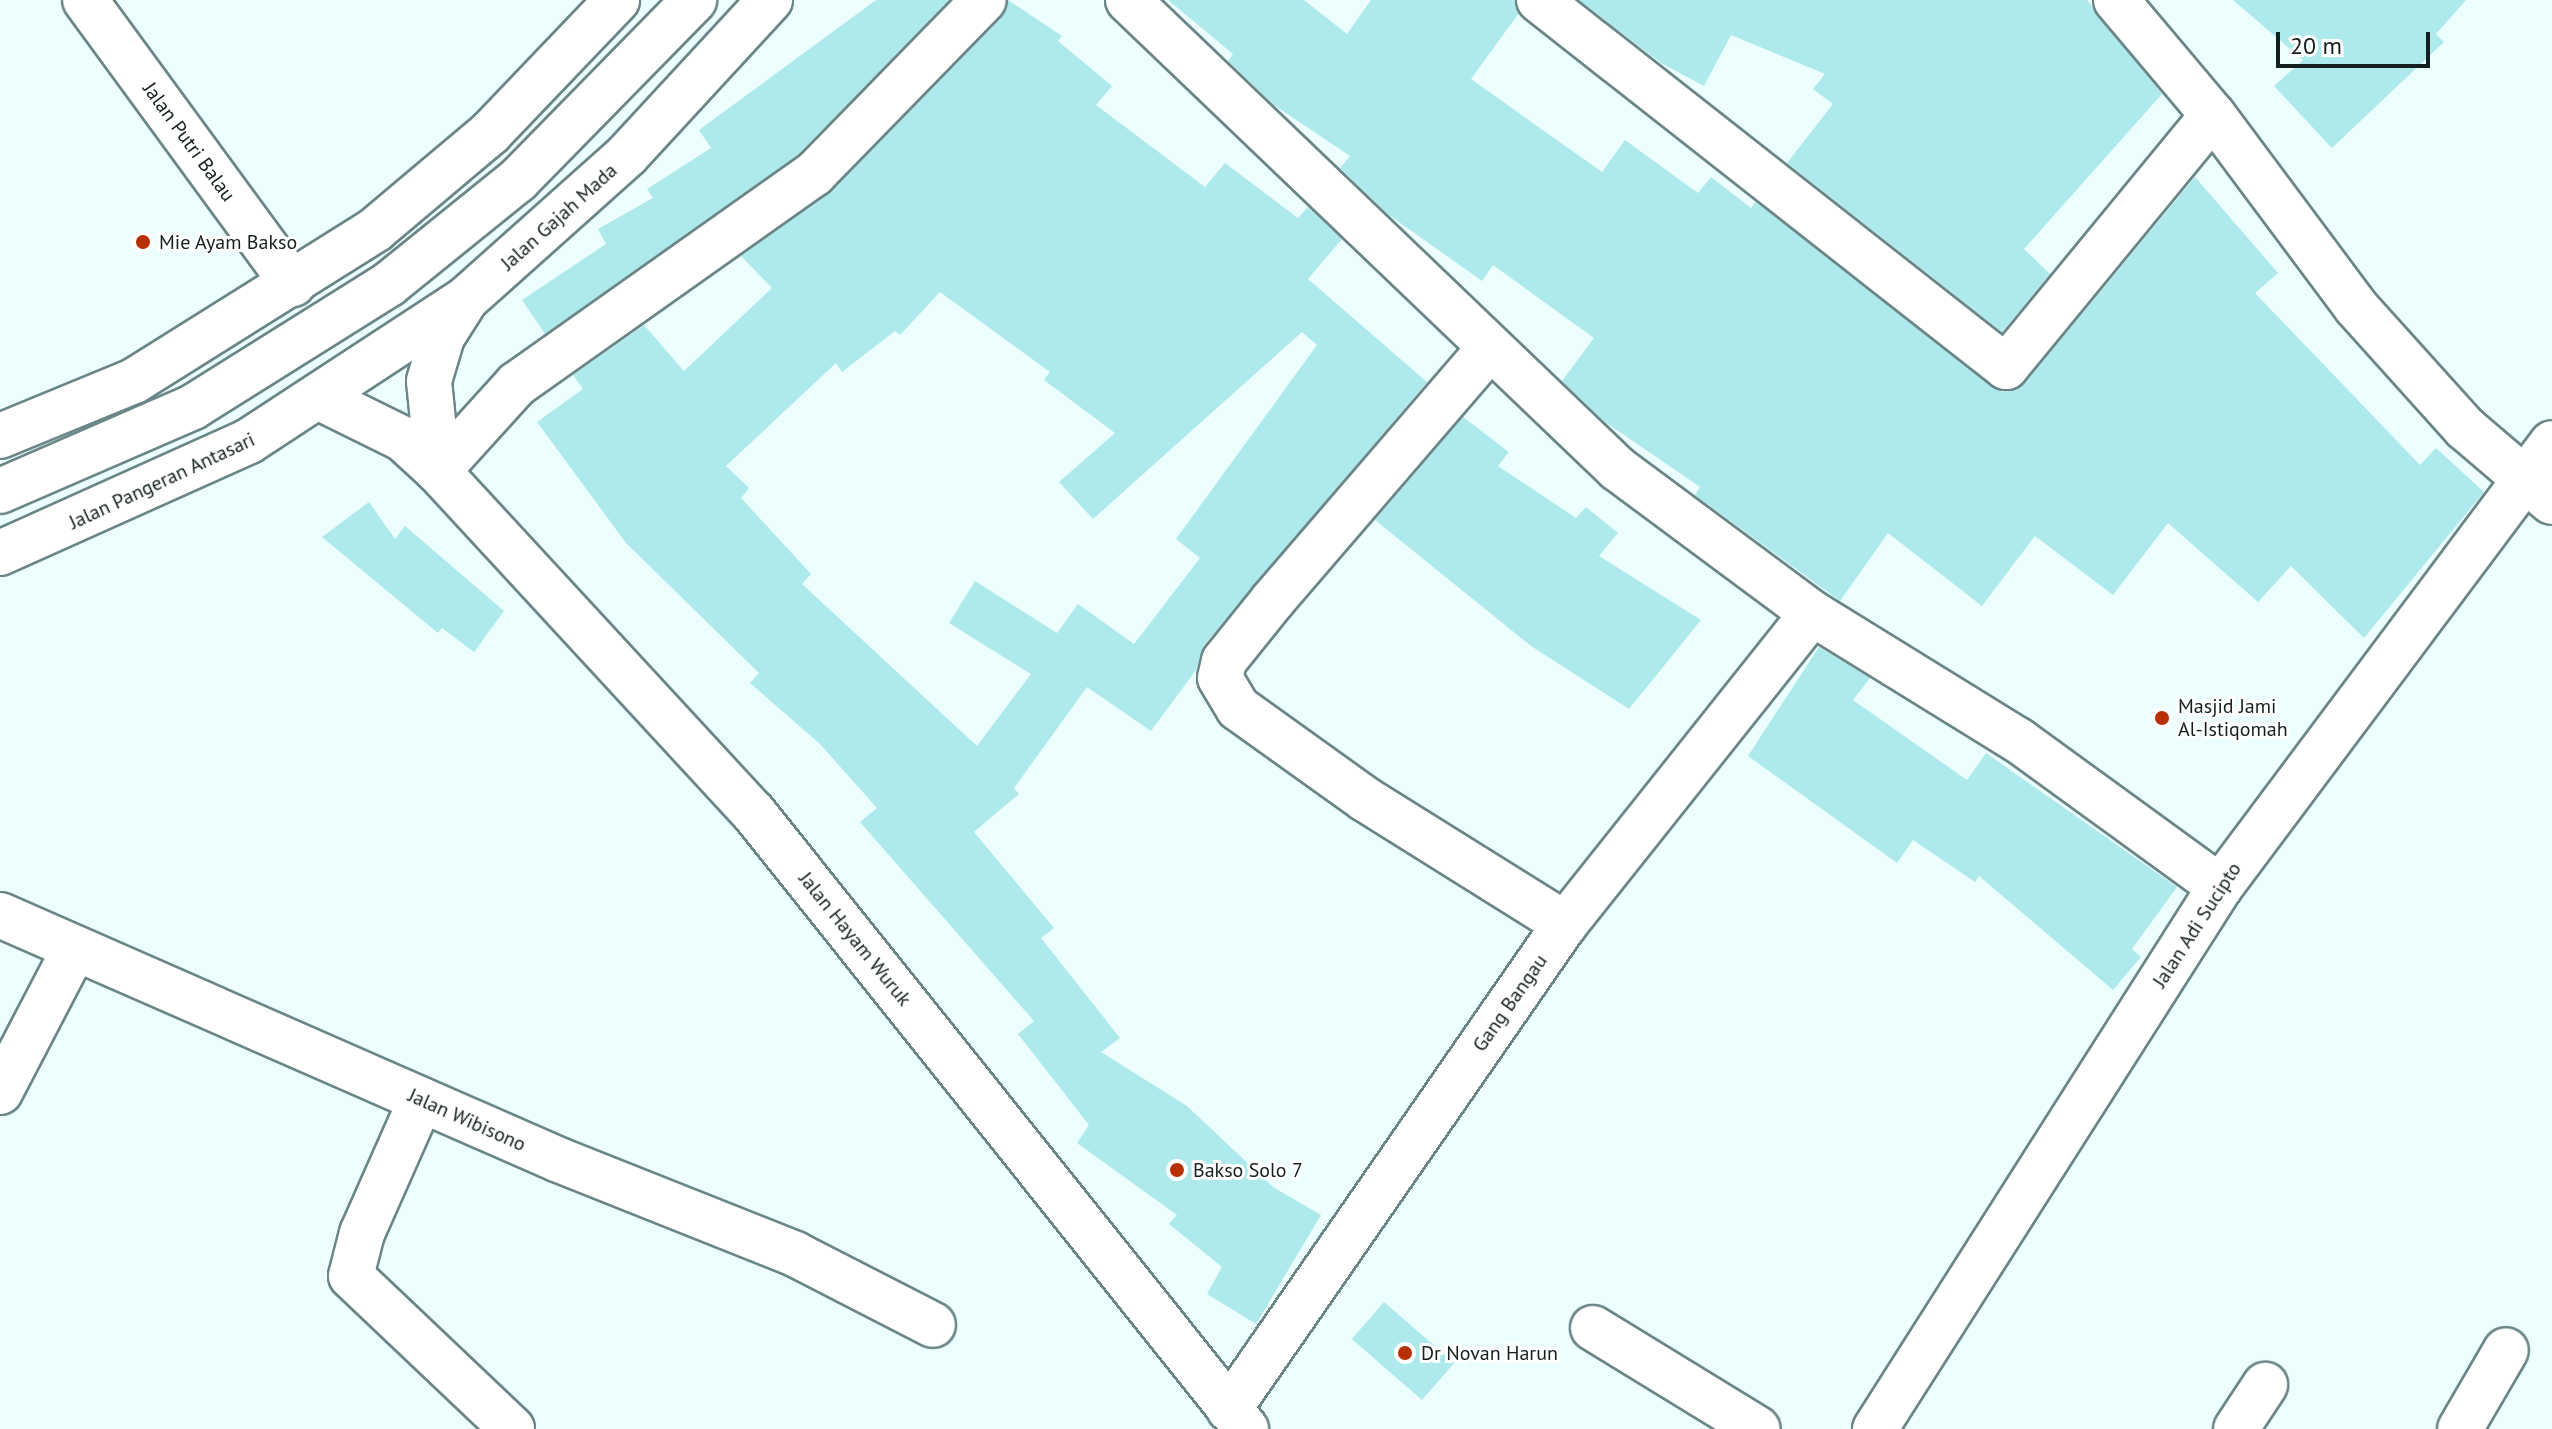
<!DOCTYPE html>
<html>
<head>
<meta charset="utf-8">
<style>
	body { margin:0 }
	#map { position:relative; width:2552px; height:1429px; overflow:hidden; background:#ecfefe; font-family:"PT Sans",sans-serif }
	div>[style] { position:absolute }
	.building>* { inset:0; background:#aeeaeb; transform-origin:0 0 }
	.roads { filter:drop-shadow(2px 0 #6b8687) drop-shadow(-2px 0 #6b8687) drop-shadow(0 2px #6b8687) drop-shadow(0 -2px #6b8687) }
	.minor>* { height:44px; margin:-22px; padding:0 22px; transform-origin:22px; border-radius:22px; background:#fff }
	.tertiary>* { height:44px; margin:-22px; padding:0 22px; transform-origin:22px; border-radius:22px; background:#fff }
	.secondary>* { height:44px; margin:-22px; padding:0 22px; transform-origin:22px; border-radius:22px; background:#fff }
	.primary>* { height:44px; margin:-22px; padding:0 22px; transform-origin:22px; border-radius:22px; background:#fff }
	.bridges { filter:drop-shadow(2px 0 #6b8687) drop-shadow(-2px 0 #6b8687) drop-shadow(0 2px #6b8687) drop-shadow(0 -2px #6b8687) }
	.primary-bridge>* { height:44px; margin:-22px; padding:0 22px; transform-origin:22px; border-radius:22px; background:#fff }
	.dots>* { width:22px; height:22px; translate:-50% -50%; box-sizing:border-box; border:4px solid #fff; border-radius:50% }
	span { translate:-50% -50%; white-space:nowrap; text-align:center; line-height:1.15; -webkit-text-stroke:6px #fff; paint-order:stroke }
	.street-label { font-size:20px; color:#141f1f }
	.poi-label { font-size:20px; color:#141f1f }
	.left { translate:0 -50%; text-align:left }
	.scale { position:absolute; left:2276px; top:32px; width:154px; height:36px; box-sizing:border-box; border:4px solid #141f1f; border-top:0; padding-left:10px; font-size:24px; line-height:28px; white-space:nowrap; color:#141f1f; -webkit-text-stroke:6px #fff; paint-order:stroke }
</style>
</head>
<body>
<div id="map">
	<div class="building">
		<i style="clip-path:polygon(876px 0,949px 0,798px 155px,545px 334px,522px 300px,606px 244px,598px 229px,653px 198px,647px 189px,711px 148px,699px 130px)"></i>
		<i style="clip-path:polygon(evenodd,1008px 0,1062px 36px,1058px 41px,1112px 86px,1096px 105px,1205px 187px,1225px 163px,1298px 218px,1308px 207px,1342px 239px,1308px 279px,1427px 382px,1204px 645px,1196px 670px,1151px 731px,1087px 687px,1014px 788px,1019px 794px,974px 832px,1054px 928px,1041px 938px,1120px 1038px,1101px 1052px,1187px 1106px,1273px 1187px,1321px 1215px,1256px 1324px,1207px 1294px,1222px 1267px,1169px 1224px,1177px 1215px,1077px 1143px,1089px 1125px,1018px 1034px,1034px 1021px,860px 822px,877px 808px,820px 744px,750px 683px,759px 673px,626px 543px,537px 422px,583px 389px,573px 375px,644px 325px,684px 371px,772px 288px,741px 256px,832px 191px,1002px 17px,1008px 0,940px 292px,1050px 372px,1044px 380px,1115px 433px,1059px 482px,1093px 519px,1302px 332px,1317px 345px,1176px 539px,1200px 558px,1134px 644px,1078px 604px,1057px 633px,975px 581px,949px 623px,1031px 674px,977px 746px,802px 584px,811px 574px,741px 498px,749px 488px,726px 466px,836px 363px,842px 372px,895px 331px,900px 335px,940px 292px)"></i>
		<i style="clip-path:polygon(1168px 0,1304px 0,1347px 34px,1371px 0,1515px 0,1519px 13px,1471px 79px,1602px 172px,1625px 140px,1698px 193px,1711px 177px,1751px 208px,1756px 202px,2002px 392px,2025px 383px,2195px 177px,2278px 273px,2255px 293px,2420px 465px,2436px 448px,2484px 492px,2364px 638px,2291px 566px,2258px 602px,2168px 523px,2113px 595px,2035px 536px,1982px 606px,1888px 533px,1840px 601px,1695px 495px,1700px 487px,1605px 422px,1562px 381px,1594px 338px,1493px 265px,1482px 281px,1389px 215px,1340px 168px,1350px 156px,1274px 105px,1228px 61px,1233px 54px)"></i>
		<i style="clip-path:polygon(1579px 0,2087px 0,2162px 94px,2024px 249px,2050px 274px,2002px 332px,1787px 163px,1833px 104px,1813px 89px,1825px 74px,1731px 35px,1704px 86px,1661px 63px)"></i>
		<i style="clip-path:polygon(2233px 0,2466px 0,2436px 34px,2444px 42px,2332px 148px,2274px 86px,2303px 60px)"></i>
		<i style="clip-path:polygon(1463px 417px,1509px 452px,1498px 466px,1576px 518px,1586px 507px,1618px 533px,1599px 556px,1701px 620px,1629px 709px,1531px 646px,1375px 520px)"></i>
		<i style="clip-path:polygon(369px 502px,395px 539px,405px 526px,504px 611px,474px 652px,442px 628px,438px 633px,322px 537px)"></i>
		<i style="clip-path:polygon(1819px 647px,1870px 678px,1853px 700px,1967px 780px,1986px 753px,2177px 887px,2132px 949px,2141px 957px,2113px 990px,1979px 876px,1975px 882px,1913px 840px,1897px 863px,1748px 756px)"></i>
		<i style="left:1384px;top:1302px;width:93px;height:49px;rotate:41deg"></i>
	</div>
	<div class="roads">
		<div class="minor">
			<i style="left:1128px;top:0;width:678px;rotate:43.75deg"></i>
			<i style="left:1618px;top:469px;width:242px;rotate:36.6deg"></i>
			<i style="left:1812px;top:613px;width:242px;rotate:31.7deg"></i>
			<i style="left:2018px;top:740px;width:250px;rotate:36deg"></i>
			<i style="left:1539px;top:0;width:594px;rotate:38.16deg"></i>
			<i style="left:2006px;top:367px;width:326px;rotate:-50.6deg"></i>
			<i style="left:2116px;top:0;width:150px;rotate:49.9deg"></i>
			<i style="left:2213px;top:115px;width:239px;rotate:53.3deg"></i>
			<i style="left:2356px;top:307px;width:163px;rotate:48deg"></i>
			<i style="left:2465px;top:428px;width:114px;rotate:40.4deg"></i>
			<i style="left:1488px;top:350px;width:330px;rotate:130.7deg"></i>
			<i style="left:1273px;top:600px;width:78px;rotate:128.8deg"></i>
			<i style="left:1224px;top:661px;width:17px;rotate:103deg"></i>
			<i style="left:1220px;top:678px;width:35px;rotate:59deg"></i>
			<i style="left:1238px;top:708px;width:156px;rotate:35.6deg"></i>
			<i style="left:1365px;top:799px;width:236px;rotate:32deg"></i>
			<i style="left:438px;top:471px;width:118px;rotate:-47.8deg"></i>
			<i style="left:517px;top:384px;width:364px;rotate:-35.3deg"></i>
			<i style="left:814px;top:174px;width:243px;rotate:-45.7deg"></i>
			<i style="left:0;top:915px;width:610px;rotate:23.67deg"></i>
			<i style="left:559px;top:1160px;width:254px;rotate:21.7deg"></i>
			<i style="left:795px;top:1254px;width:155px;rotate:27.2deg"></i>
			<i style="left:0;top:1092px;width:162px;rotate:-62.5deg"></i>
			<i style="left:421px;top:1100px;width:145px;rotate:113.9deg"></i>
			<i style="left:362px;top:1233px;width:44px;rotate:104.3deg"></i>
			<i style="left:351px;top:1276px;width:222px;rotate:43.5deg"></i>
			<i style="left:1593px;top:1328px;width:193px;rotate:31.5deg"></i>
			<i style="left:1229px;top:1409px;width:590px;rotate:-55.29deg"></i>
			<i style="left:1565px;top:924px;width:397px;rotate:-51.5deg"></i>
			<i style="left:1875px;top:1429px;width:642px;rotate:-57.52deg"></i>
			<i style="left:2220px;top:887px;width:554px;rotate:-53.21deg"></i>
			<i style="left:2236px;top:1429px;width:53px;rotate:-56.6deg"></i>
			<i style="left:2460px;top:1429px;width:91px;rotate:-59.8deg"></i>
		</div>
		<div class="tertiary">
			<i style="left:318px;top:397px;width:95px;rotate:26.3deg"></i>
			<i style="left:403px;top:439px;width:47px;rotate:42.4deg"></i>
			<i style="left:438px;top:471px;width:464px;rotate:47.3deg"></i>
			<i style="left:753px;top:812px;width:790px;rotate:51.37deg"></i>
			<i style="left:438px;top:471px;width:90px;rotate:-95.7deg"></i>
			<i style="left:429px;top:381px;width:46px;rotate:-73.5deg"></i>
			<i style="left:442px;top:337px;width:45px;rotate:-57.7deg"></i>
		</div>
		<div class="secondary">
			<i style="left:85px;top:0;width:352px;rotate:53.8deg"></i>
		</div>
		<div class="primary">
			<i style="left:0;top:436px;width:145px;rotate:-22.3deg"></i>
			<i style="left:134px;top:381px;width:286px;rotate:-32.1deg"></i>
			<i style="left:376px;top:229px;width:149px;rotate:-40.1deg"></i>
			<i style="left:490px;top:133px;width:184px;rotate:-46.3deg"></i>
			<i style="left:0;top:553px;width:273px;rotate:-24.2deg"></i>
			<i style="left:249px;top:441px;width:259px;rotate:-33.2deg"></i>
			<i style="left:466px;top:299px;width:216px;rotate:-41.8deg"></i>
			<i style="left:627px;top:155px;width:211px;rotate:-47.3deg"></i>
		</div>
	</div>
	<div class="bridges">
		<div class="primary-bridge">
			<i style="left:0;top:491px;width:210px;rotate:-23.5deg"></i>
			<i style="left:193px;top:407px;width:231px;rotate:-32.1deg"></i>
			<i style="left:389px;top:284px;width:166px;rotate:-38.9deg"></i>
			<i style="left:518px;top:180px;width:252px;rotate:-45.6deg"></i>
		</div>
	</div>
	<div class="dots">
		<i style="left:143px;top:242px;background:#b82f00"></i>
		<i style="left:2162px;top:718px;background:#b82f00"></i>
		<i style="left:1177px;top:1170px;background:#b82f00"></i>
		<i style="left:1405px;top:1353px;background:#b82f00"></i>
	</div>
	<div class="street-label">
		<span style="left:189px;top:142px;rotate:54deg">Jalan Putri Balau</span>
		<span style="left:559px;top:217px;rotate:-42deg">Jalan Gajah Mada</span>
		<span style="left:162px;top:481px;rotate:-25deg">Jalan Pangeran Antasari</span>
		<span style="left:2197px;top:925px;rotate:-57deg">Jalan Adi Sucipto</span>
		<span style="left:855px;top:939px;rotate:51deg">Jalan Hayam Wuruk</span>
		<span style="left:1510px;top:1003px;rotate:-55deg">Gang Bangau</span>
		<span style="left:467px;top:1120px;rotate:24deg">Jalan Wibisono</span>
	</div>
	<div class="poi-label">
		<span class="left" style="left:159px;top:242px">Mie Ayam Bakso</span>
		<span class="left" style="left:2178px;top:718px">Masjid Jami<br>Al-Istiqomah</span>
		<span class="left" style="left:1193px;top:1170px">Bakso Solo 7</span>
		<span class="left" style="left:1421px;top:1353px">Dr Novan Harun</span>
	</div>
	<div class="scale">20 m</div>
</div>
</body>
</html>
